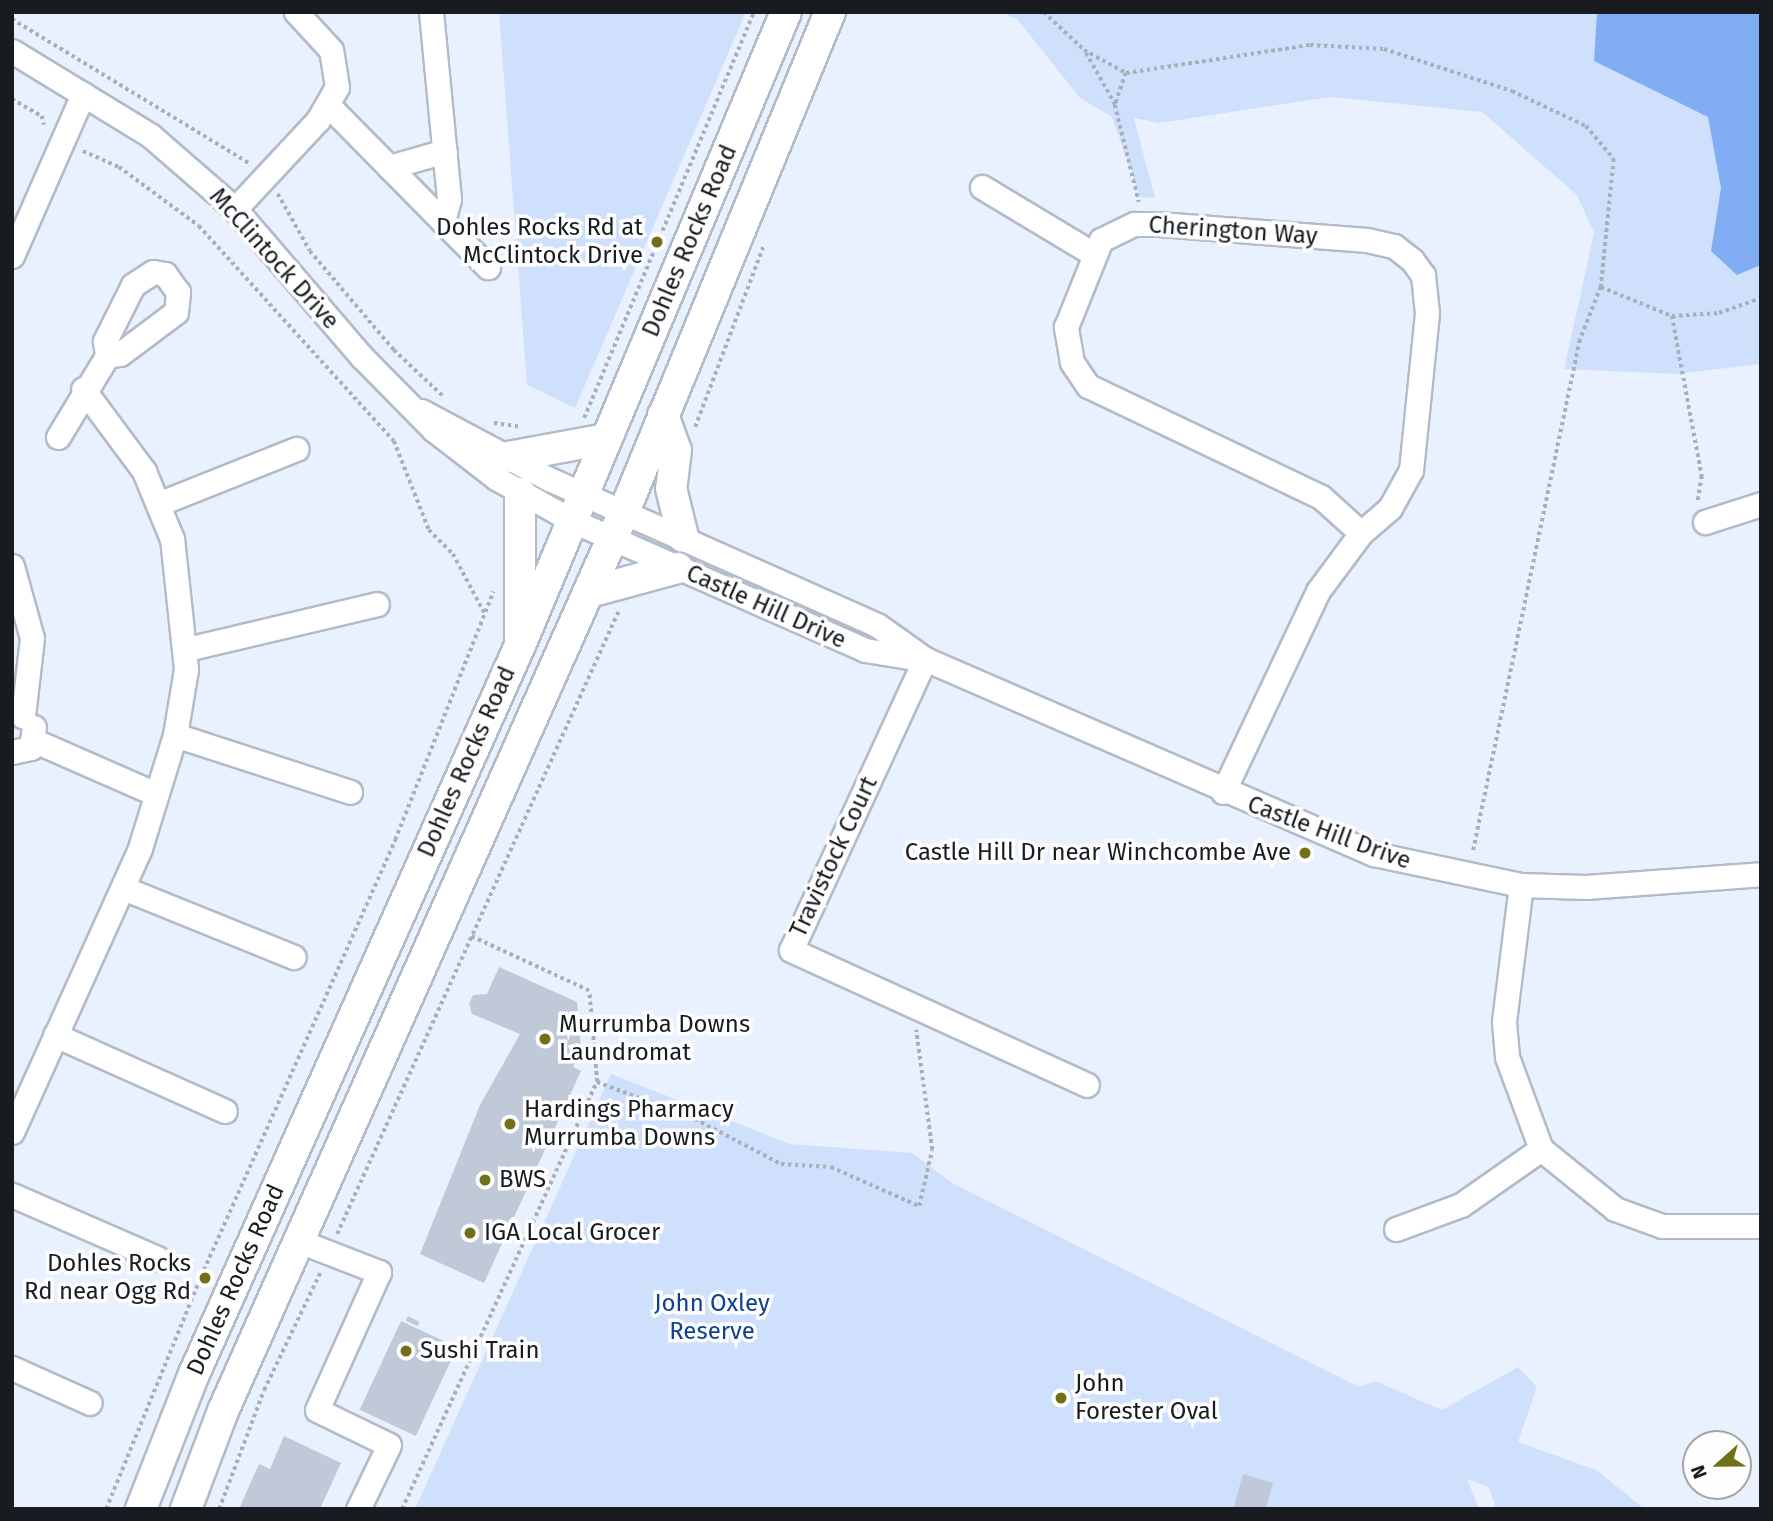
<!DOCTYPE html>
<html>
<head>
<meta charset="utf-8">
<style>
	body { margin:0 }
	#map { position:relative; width:1773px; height:1521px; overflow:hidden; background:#eaf1fe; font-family:"Fira Sans",sans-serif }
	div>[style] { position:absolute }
	.green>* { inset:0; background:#cfe0fd }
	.water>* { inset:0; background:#81adf5 }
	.building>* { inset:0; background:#c0c9d8; transform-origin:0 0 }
	.path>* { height:3.5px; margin-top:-1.75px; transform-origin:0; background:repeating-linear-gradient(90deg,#a9afba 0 3.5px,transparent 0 7px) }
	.roads { filter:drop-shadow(2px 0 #b2bbca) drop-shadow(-2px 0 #b2bbca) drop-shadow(0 2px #b2bbca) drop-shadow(0 -2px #b2bbca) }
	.minor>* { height:23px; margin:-11.5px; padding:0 11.5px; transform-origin:11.5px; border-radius:11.5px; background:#fff }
	.major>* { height:30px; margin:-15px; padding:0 15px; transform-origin:15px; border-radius:15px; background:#fff }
	.dots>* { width:19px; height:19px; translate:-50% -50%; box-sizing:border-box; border:4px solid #fefefe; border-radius:50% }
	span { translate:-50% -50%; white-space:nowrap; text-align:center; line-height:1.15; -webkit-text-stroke:7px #fefefe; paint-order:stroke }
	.poi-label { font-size:24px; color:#181c21 }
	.right { translate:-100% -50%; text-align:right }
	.left { translate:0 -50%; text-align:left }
	.street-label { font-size:24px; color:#181c21 }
	.park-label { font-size:24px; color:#0e4093 }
	.frame { position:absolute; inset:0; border:14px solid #181c21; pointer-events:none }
	.north { position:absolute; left:1682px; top:1430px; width:70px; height:70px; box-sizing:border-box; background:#fefefe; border:2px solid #a2a4a6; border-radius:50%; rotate:249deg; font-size:19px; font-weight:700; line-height:28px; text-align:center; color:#181c21 }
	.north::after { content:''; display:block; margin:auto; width:24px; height:32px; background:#707116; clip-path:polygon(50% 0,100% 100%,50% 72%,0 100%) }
</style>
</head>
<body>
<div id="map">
	<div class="green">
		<i style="clip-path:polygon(499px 12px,746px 12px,575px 408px,527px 385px)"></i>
		<i style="clip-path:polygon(1001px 12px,1761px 12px,1761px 364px,1677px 374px,1564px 369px,1594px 233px,1577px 195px,1482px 112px,1330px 97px,1159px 123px,1134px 118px,1155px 198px,1140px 197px,1112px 117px,1080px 98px,1017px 19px)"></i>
		<i style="clip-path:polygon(611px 1074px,790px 1144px,912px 1153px,954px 1184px,1359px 1387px,1375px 1381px,1442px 1410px,1518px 1367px,1537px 1387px,1518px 1442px,1596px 1470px,1645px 1509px,1496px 1509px,1489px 1487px,1467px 1479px,1479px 1509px,415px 1509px)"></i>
	</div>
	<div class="water">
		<i style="clip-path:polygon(1597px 12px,1761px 12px,1761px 265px,1737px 275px,1711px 251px,1721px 188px,1708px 117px,1594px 61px)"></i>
	</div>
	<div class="building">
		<i style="clip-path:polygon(499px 967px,577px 1002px,581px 1049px,573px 1067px,581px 1071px,484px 1283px,420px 1254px,480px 1105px,520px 1034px,472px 1014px,469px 1004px,473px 995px,487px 994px)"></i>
		<i style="left:408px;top:1316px;width:13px;height:5px;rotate:27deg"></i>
		<i style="left:401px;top:1321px;width:62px;height:98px;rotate:25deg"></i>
		<i style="clip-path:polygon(284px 1436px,341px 1463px,320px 1509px,239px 1509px,259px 1464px,270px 1469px)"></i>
		<i style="clip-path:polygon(1243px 1474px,1273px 1483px,1266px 1509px,1233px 1509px)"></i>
	</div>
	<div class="path">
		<i style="left:1044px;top:12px;width:55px;rotate:43.5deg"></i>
		<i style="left:12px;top:19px;width:277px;rotate:31.3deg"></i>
		<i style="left:1126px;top:73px;width:186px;rotate:-8.7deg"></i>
		<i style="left:1310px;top:45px;width:74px;rotate:3.1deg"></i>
		<i style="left:1384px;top:49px;width:135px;rotate:18.2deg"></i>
		<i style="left:1512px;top:91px;width:82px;rotate:25.3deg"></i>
		<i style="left:1586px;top:126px;width:43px;rotate:49.7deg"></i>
		<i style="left:1614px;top:159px;width:129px;rotate:95.8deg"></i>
		<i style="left:1601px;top:287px;width:57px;rotate:111.6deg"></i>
		<i style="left:1580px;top:340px;width:523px;rotate:101.8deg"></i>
		<i style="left:12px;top:99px;width:34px;rotate:30deg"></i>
		<i style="left:42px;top:116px;width:9px;rotate:77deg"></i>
		<i style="left:1115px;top:105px;width:63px;rotate:-119.4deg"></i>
		<i style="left:1084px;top:50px;width:48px;rotate:28.7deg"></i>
		<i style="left:1126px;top:73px;width:34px;rotate:109deg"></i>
		<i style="left:1115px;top:105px;width:100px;rotate:76.1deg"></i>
		<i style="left:83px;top:151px;width:39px;rotate:24deg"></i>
		<i style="left:119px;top:167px;width:99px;rotate:36.4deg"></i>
		<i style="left:199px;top:226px;width:290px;rotate:47.8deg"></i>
		<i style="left:394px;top:441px;width:96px;rotate:68.5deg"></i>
		<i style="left:429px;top:530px;width:34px;rotate:45deg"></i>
		<i style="left:453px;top:554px;width:68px;rotate:61.9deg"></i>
		<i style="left:278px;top:194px;width:65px;rotate:60.7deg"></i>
		<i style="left:310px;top:251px;width:130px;rotate:49.7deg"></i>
		<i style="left:394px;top:350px;width:69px;rotate:43.2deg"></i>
		<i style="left:1601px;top:287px;width:77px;rotate:22.2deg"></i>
		<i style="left:1672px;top:316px;width:47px;rotate:-3.7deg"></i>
		<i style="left:1719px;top:313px;width:45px;rotate:-19.7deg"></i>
		<i style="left:1672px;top:316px;width:163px;rotate:79.4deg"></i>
		<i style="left:1702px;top:476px;width:26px;rotate:99deg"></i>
		<i style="left:584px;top:418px;width:440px;rotate:-67.3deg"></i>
		<i style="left:494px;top:423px;width:27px;rotate:8deg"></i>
		<i style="left:695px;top:427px;width:192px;rotate:-69.3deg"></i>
		<i style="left:597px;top:1082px;width:105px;rotate:20.7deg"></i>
		<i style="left:695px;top:1119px;width:97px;rotate:27.6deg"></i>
		<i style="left:781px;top:1164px;width:50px;rotate:3.4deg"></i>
		<i style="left:831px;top:1167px;width:96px;rotate:23.9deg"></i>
		<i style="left:919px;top:1206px;width:57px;rotate:-76.9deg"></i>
		<i style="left:932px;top:1150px;width:121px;rotate:-97.6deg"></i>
		<i style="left:337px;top:1234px;width:685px;rotate:-65.68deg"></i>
		<i style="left:106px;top:1509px;width:244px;rotate:-67.8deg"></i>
		<i style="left:198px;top:1283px;width:485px;rotate:-66deg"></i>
		<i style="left:395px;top:840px;width:267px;rotate:-68.4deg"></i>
		<i style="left:219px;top:1509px;width:127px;rotate:-69.3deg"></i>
		<i style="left:264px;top:1390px;width:130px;rotate:-64.4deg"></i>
		<i style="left:402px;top:1509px;width:469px;rotate:-65.5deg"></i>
		<i style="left:597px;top:1082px;width:91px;rotate:-95deg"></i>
		<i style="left:589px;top:991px;width:131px;rotate:-155.2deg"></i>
	</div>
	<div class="roads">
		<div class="minor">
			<i style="left:431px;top:12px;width:188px;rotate:84.5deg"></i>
			<i style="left:449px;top:199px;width:23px;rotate:105deg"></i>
			<i style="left:12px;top:51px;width:163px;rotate:31.4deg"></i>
			<i style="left:151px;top:136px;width:111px;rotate:41deg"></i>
			<i style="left:235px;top:209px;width:195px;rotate:49.4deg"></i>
			<i style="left:362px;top:357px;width:103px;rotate:45.4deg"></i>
			<i style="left:434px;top:430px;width:78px;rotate:37.7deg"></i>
			<i style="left:496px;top:478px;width:88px;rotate:29.2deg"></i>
			<i style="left:573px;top:521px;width:319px;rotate:23.8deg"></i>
			<i style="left:865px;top:650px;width:58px;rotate:9deg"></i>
			<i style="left:328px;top:105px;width:228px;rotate:45.4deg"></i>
			<i style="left:389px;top:167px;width:58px;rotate:-15.9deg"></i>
			<i style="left:982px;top:187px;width:128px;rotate:31deg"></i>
			<i style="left:235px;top:209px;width:122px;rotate:-47deg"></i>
			<i style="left:318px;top:120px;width:38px;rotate:-60deg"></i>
			<i style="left:337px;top:87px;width:37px;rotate:-99deg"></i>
			<i style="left:331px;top:50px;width:52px;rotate:-132.6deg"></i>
			<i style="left:12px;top:256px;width:177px;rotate:-66.3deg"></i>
			<i style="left:421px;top:411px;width:145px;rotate:28deg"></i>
			<i style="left:549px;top:479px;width:359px;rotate:24deg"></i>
			<i style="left:877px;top:625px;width:59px;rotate:35.3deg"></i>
			<i style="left:925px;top:659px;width:490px;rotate:23.5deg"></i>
			<i style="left:1374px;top:854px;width:150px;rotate:11.9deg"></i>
			<i style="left:1521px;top:885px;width:65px;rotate:1.8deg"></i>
			<i style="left:1586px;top:887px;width:175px;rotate:-4.2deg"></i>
			<i style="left:58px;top:437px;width:95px;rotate:-58.8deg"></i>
			<i style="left:107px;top:356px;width:13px;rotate:-9deg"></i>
			<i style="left:120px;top:354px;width:70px;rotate:-36.9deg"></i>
			<i style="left:176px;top:312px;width:20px;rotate:-84deg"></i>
			<i style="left:178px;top:292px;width:22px;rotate:-126deg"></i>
			<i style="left:165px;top:274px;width:12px;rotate:-171deg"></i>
			<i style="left:153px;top:272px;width:24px;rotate:147deg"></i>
			<i style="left:133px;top:285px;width:63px;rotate:116.6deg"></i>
			<i style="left:105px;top:341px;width:15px;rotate:82deg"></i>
			<i style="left:158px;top:504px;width:149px;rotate:-21.7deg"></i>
			<i style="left:1705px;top:522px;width:59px;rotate:-17.8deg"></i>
			<i style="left:12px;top:566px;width:75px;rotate:74.5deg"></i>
			<i style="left:32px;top:638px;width:79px;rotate:96.6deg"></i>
			<i style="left:187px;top:649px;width:195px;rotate:-13.3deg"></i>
			<i style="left:925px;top:659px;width:320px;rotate:114.7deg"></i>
			<i style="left:791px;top:950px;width:325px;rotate:24.5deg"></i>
			<i style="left:175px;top:735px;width:184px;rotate:18deg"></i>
			<i style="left:35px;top:741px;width:132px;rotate:23.7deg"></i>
			<i style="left:12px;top:752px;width:19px;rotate:-12deg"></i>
			<i style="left:31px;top:748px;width:21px;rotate:-82deg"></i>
			<i style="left:1223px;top:792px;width:222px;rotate:-64.7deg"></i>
			<i style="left:1318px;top:591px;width:72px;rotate:-53.4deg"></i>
			<i style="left:1361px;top:533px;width:54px;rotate:-138deg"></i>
			<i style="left:1321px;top:497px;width:258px;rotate:-154.5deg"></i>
			<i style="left:1088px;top:386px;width:29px;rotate:-124deg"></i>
			<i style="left:1072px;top:362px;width:36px;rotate:-100deg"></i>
			<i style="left:1066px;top:327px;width:94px;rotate:-68.1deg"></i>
			<i style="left:1101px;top:240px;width:37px;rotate:-26deg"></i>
			<i style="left:1134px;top:224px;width:25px"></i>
			<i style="left:1159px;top:224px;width:209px;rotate:4.4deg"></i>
			<i style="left:1367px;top:240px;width:28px;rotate:13deg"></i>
			<i style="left:1394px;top:246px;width:23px;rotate:38deg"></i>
			<i style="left:1412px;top:260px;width:19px;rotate:54deg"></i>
			<i style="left:1423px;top:275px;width:38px;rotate:84deg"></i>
			<i style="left:1427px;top:313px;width:158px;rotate:95.8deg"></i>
			<i style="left:1411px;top:470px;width:43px;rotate:118.9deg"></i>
			<i style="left:1390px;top:508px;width:38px;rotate:139deg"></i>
			<i style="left:1521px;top:885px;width:138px;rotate:97.1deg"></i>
			<i style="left:1504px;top:1022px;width:35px;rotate:85deg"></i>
			<i style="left:1507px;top:1057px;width:98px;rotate:69.7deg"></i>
			<i style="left:1541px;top:1149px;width:95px;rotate:39deg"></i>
			<i style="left:1615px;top:1209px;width:50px;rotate:19.9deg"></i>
			<i style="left:1662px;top:1226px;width:99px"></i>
			<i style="left:123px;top:888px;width:184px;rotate:22deg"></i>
			<i style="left:55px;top:1035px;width:186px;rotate:24.1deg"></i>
			<i style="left:12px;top:1132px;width:312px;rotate:-65.7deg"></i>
			<i style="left:140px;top:848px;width:118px;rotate:-72.8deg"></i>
			<i style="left:175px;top:735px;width:67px;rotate:-80.5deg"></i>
			<i style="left:186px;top:669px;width:131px;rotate:-96.1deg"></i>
			<i style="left:172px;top:539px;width:74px;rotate:-112.4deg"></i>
			<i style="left:144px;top:471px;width:102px;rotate:-126.6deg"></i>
			<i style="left:12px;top:1195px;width:158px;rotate:23.5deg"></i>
			<i style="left:1396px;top:1229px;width:69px;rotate:-20.3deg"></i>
			<i style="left:1461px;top:1205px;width:98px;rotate:-35deg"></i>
			<i style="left:299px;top:1241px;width:86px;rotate:21.2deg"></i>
			<i style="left:379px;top:1272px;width:151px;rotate:114.2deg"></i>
			<i style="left:317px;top:1410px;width:80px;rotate:25.9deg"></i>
			<i style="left:389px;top:1445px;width:71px;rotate:115.8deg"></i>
			<i style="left:12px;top:1368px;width:85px;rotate:24.2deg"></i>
		</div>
		<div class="major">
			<i style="left:663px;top:415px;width:37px;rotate:70deg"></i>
			<i style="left:676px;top:450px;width:38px;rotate:97deg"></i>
			<i style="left:671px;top:488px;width:50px;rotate:76.2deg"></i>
			<i style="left:508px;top:457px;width:100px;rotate:-10.4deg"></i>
			<i style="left:520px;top:493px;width:146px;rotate:90deg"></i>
			<i style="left:589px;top:592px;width:92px;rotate:-15.1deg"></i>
			<i style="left:141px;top:1509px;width:145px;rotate:-68.6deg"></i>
			<i style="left:194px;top:1374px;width:801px;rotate:-65.9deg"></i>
			<i style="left:521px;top:643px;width:684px;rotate:-67.22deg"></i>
			<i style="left:186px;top:1509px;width:105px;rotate:-69.3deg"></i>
			<i style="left:223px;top:1411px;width:984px;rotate:-65.96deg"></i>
			<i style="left:624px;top:512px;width:541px;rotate:-67.61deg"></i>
		</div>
	</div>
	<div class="dots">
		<i style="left:657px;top:242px;background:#707116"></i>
		<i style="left:1305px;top:853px;background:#707116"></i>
		<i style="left:545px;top:1039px;background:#707116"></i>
		<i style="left:510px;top:1124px;background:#707116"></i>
		<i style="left:485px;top:1180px;background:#707116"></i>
		<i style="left:470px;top:1233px;background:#707116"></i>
		<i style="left:205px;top:1278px;background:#707116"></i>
		<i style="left:406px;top:1351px;background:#707116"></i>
		<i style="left:1061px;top:1398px;background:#707116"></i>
	</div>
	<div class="poi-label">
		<span class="right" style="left:643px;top:242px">Dohles Rocks Rd at<br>McClintock Drive</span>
		<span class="right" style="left:1291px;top:853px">Castle Hill Dr near Winchcombe Ave</span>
		<span class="left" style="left:559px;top:1039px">Murrumba Downs<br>Laundromat</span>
		<span class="left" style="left:524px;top:1124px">Hardings Pharmacy<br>Murrumba Downs</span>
		<span class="left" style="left:499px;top:1180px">BWS</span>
		<span class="left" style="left:484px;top:1233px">IGA Local Grocer</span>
		<span class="right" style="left:191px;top:1278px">Dohles Rocks<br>Rd near Ogg Rd</span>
		<span class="left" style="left:420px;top:1351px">Sushi Train</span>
		<span class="left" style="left:1075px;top:1398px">John<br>Forester Oval</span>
	</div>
	<div class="street-label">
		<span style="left:1233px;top:231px;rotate:4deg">Cherington Way</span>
		<span style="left:690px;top:241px;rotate:-67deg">Dohles Rocks Road</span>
		<span style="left:274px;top:259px;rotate:48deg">McClintock Drive</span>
		<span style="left:766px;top:607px;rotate:24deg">Castle Hill Drive</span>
		<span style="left:467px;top:762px;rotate:-66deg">Dohles Rocks Road</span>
		<span style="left:1329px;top:833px;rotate:20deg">Castle Hill Drive</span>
		<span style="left:834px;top:857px;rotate:-65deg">Travistock Court</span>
		<span style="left:236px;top:1280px;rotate:-66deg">Dohles Rocks Road</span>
	</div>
	<div class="park-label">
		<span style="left:712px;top:1318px">John Oxley<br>Reserve</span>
	</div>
	<div class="frame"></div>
	<div class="north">N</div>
</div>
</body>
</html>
